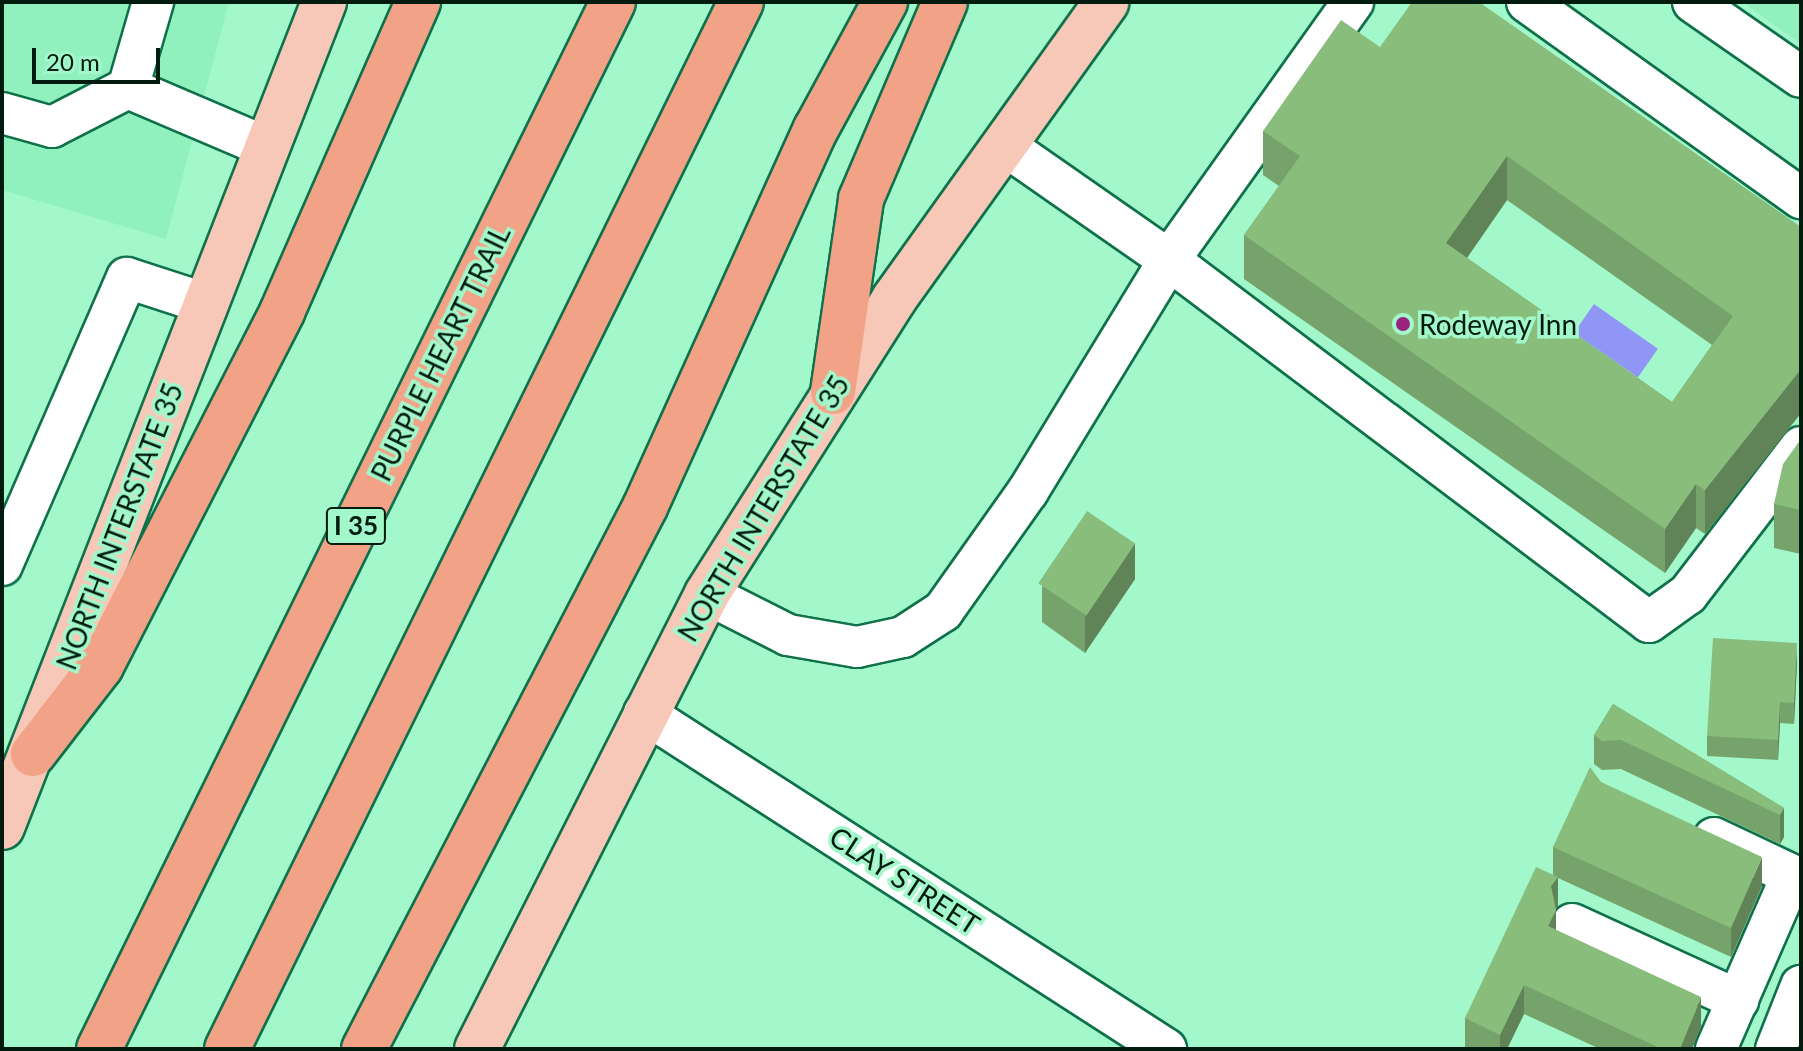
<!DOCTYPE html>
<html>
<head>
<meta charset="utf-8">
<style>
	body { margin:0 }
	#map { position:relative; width:1803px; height:1051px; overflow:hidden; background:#a2f8ca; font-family:Lato,sans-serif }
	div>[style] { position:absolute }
	.built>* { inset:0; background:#91f1be }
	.water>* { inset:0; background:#9096f6; transform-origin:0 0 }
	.roads { filter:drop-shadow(2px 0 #0f714a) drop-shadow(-2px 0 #0f714a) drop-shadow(0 2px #0f714a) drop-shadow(0 -2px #0f714a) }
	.minor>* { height:40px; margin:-20px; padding:0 20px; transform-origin:20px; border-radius:20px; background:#fff }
	.major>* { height:44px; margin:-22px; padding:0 22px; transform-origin:22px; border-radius:22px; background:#f7c7b7 }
	.highway>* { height:44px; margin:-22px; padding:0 22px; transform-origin:22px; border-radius:22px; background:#f1a287 }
	.wall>* { inset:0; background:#76a36b }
	.shaded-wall>* { inset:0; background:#608457 }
	.building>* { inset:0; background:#89bd7c; transform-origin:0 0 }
	.dots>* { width:22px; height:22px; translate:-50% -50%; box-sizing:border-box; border:4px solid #a2f8ca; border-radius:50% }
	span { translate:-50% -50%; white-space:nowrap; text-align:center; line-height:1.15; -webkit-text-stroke:7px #a2f8ca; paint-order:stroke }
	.shield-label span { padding:2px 6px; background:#a2f8ca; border:2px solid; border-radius:6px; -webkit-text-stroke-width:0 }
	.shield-label { font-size:26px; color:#011b0e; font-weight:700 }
	.poi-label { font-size:28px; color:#011b0e }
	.left { translate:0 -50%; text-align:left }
	.street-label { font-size:28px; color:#011b0e }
	.frame { position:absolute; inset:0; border:4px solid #011b0e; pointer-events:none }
	.scale { position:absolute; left:32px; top:48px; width:128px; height:36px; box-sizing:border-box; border:4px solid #011b0e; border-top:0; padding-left:10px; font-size:24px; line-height:28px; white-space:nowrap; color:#011b0e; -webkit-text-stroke:6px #a2f8ca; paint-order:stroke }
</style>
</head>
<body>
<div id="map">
	<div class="built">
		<i style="clip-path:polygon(2px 2px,229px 2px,166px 239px,2px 190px)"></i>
		<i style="clip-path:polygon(1742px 2px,1801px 2px,1801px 44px)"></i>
	</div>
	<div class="water">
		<i style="left:1594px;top:304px;width:78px;height:35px;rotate:35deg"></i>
	</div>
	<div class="roads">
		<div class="minor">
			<i style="left:1527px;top:2px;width:337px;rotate:35.6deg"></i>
			<i style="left:1693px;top:2px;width:131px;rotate:34.8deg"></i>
			<i style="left:128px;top:88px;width:150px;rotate:23.1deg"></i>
			<i style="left:2px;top:113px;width:52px;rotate:15.6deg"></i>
			<i style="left:52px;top:127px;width:85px;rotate:-27.2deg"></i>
			<i style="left:128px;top:88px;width:90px;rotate:-73.8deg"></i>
			<i style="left:1004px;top:145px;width:201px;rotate:34.9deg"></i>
			<i style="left:1169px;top:260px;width:601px;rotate:37.02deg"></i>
			<i style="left:1649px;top:622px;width:48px;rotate:-35.7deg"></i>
			<i style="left:1688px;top:594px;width:185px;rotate:-52.5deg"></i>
			<i style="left:2px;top:565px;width:313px;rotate:-66.5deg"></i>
			<i style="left:127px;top:278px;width:81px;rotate:18deg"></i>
			<i style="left:707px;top:594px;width:91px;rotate:26.8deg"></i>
			<i style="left:788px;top:635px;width:70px;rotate:9.9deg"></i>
			<i style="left:857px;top:647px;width:47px;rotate:-12.3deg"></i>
			<i style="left:903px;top:637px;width:48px;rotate:-33deg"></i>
			<i style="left:943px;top:611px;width:147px;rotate:-54.7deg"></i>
			<i style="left:1028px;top:491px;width:271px;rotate:-58.6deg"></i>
			<i style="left:1169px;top:260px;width:317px;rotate:-54.5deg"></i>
			<i style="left:644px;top:713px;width:621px;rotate:32.77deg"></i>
			<i style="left:1714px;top:838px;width:86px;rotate:25.4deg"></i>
			<i style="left:1792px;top:875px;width:190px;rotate:113.6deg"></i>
			<i style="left:1572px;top:924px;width:183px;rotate:24.6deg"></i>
			<i style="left:1776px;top:1049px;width:68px;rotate:-68.4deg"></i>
		</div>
		<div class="major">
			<i style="left:2px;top:827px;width:886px;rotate:-68.68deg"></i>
			<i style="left:477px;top:1049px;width:510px;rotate:-63.18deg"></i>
			<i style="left:707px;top:594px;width:349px;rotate:-57.6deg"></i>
			<i style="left:894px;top:299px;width:365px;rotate:-54.4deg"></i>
		</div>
		<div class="highway">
			<i style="left:833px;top:392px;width:195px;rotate:-81.7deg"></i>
			<i style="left:861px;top:199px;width:214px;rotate:-66.9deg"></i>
			<i style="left:33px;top:754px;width:111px;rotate:-52.3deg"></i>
			<i style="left:101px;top:666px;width:398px;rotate:-62.9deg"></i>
			<i style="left:282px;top:312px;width:339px;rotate:-66.3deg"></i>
			<i style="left:99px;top:1049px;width:1166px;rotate:-63.85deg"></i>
			<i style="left:227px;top:1049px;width:1166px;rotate:-63.85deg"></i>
			<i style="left:364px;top:1049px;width:611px;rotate:-62.6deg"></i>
			<i style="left:645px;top:507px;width:415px;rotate:-65.7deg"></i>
			<i style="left:816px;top:129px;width:145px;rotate:-61.5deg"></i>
		</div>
	</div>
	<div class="wall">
		<i style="clip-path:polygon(evenodd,1380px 47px,1801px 227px,1801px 413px,1705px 534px,1696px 528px,1665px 573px,1244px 279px,1244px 235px,1279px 186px,1263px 175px,1263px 131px,1380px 47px,1507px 200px,1712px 345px,1672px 402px,1467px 258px,1507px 200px)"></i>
		<i style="clip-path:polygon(1801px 439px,1801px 554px,1774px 548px,1774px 504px)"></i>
		<i style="clip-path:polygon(1135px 579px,1085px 653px,1042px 622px,1042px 586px)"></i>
		<i style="clip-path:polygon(1797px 663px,1794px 724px,1780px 723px,1778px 760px,1707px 756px,1707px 736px)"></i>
		<i style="clip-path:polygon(1613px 704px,1784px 808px,1784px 837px,1780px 844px,1621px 769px,1602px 770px,1594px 764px,1594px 735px)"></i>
		<i style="clip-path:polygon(1601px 782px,1762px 886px,1731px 957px,1558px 878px,1558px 906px,1556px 909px,1556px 930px,1701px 1026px,1692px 1049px,1600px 1049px,1524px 1014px,1507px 1049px,1469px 1049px,1465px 1047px,1465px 1018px,1553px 875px,1553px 847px)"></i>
	</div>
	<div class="shaded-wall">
		<i style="clip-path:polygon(1507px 156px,1507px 200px,1446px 288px,1446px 243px)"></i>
		<i style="clip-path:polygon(1801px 369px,1801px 413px,1705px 534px,1705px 490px)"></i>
		<i style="clip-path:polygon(1696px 484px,1696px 528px,1665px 573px,1665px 529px)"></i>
		<i style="clip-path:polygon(1135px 543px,1135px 579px,1085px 653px,1085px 617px)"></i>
		<i style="clip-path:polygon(1797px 643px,1797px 663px,1794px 724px,1794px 703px)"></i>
		<i style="clip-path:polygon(1780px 702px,1780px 723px,1778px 760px,1778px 740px)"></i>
		<i style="clip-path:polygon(1784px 808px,1784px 837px,1780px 844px,1780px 815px)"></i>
		<i style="clip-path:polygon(1762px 857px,1762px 886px,1731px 957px,1731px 928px)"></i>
		<i style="clip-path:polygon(1558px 877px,1558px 906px,1551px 915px,1551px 886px)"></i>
		<i style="clip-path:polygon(1556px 910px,1556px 940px,1548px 926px)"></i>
		<i style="clip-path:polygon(1524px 985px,1524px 1014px,1507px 1049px,1500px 1049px,1500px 1035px)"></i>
		<i style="clip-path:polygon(1701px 997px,1701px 1026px,1692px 1049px,1680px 1049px)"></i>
	</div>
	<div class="building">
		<i style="clip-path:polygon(evenodd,1412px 2px,1479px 2px,1801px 227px,1801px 369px,1705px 490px,1696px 484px,1665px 529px,1244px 235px,1300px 156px,1263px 131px,1341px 20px,1380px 47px,1412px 2px,1507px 156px,1733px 316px,1672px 402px,1446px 243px,1507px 156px)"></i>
		<i style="clip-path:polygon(1801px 439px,1801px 510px,1774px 504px,1783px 464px)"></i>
		<i style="left:1087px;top:511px;width:58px;height:87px;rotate:34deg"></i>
		<i style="clip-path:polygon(1713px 638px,1797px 643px,1794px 703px,1780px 702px,1778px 740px,1707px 736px)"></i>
		<i style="clip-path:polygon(1613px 704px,1784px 808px,1780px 815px,1621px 740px,1602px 741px,1594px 735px)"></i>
		<i style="clip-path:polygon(1590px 767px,1601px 782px,1762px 857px,1731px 928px,1553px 847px)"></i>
		<i style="clip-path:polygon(1536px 867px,1558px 877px,1551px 886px,1556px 910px,1548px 926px,1701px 997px,1680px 1049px,1662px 1049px,1524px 985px,1500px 1035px,1465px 1018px)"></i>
	</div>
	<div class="dots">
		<i style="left:1403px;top:324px;background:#99237d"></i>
	</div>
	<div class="shield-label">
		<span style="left:356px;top:526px">I 35</span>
	</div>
	<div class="poi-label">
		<span class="left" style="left:1419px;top:324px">Rodeway Inn</span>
	</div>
	<div class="street-label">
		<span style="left:440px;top:353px;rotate:-64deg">PURPLE HEART TRAIL</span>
		<span style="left:763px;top:508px;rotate:-59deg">NORTH INTERSTATE 35</span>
		<span style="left:119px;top:526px;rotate:-69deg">NORTH INTERSTATE 35</span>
		<span style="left:905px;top:880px;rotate:33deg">CLAY STREET</span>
	</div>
	<div class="frame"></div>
	<div class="scale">20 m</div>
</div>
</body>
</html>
